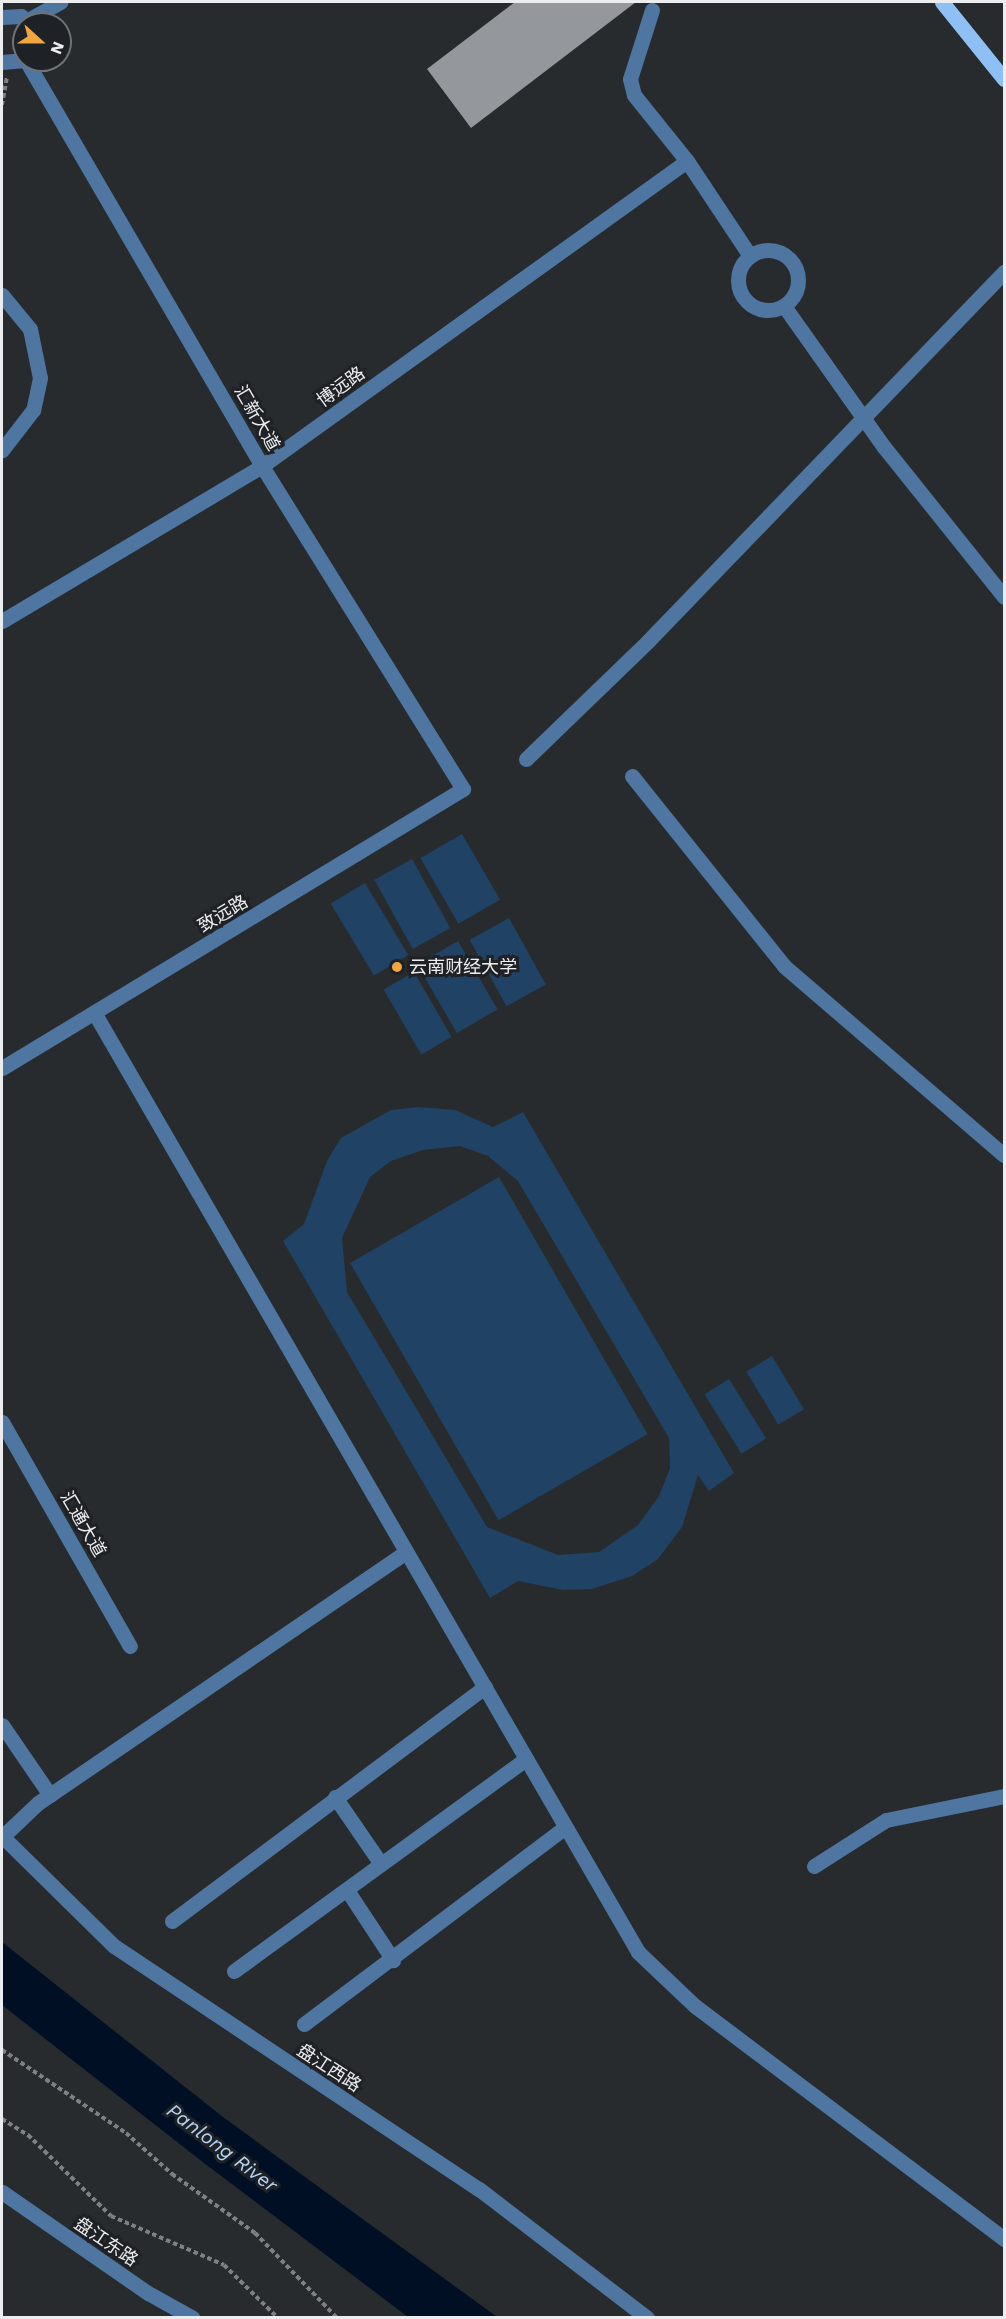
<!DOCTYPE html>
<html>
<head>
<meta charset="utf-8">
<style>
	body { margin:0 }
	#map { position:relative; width:1006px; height:2319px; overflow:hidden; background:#272b2e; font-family:"Work Sans","Noto Sans SC",sans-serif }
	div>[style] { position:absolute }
	.green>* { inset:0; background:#204264; transform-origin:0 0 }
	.water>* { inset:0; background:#000f23 }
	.building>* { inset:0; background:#94989d }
	.path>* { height:4px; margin-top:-2px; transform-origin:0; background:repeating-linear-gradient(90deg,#7e8184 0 4.5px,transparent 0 7.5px) }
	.minor>* { height:15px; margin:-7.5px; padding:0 7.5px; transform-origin:7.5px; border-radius:7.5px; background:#4e76a1 }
	.minor>.ring { margin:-7.5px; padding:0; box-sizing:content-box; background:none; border:15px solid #4e76a1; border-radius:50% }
	.major>* { height:15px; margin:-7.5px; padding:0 7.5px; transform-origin:7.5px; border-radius:7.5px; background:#8fc0f5 }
	.dots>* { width:16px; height:16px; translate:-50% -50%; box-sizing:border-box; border:3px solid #1e2125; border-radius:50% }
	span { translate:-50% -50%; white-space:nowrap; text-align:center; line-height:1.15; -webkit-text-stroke:6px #1e2125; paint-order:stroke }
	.street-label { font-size:18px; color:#ebedef }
	.poi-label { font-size:18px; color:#ebedef }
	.left { translate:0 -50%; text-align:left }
	.water-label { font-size:20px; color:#b5d5f8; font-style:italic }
	.frame { position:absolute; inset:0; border:3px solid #ebedef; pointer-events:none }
	.north { position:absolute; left:12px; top:12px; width:60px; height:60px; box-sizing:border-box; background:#1e2125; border:2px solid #707376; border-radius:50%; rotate:111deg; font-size:16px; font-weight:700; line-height:24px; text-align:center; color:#ebedef }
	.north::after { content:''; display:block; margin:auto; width:21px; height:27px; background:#f1a640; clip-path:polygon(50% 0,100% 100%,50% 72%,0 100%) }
</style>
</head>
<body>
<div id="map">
	<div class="green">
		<i style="left:462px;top:834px;width:76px;height:48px;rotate:60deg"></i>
		<i style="left:412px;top:859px;width:79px;height:43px;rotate:61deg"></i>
		<i style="left:365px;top:883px;width:84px;height:40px;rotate:59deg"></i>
		<i style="left:509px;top:918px;width:76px;height:45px;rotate:61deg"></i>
		<i style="left:458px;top:941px;width:79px;height:47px;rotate:60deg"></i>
		<i style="left:414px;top:972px;width:75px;height:35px;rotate:60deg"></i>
		<i style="clip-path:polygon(evenodd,418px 1107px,455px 1110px,493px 1127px,523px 1112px,734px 1473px,709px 1491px,698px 1475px,682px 1527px,658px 1559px,632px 1576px,592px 1589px,563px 1590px,518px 1581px,490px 1598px,283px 1241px,304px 1224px,327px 1161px,341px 1138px,391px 1110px,418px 1107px,460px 1146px,488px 1156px,518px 1181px,669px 1438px,670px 1468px,659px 1496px,638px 1525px,599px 1552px,558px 1555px,487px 1527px,347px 1292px,342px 1238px,370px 1177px,391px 1161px,423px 1150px,460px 1146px)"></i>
		<i style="left:499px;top:1177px;width:297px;height:172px;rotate:60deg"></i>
		<i style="left:772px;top:1356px;width:62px;height:30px;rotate:59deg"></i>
		<i style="left:729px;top:1379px;width:70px;height:29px;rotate:58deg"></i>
	</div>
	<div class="water">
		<i style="clip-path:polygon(2px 1942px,223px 2117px,497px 2317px,408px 2317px,204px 2163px,2px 2005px)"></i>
	</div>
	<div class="building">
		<i style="clip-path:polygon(515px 2px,636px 2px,471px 128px,427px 69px)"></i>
	</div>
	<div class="path">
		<i style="left:2px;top:105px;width:28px;rotate:-80deg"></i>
		<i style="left:2px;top:2050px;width:149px;rotate:33.8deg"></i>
		<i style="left:126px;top:2133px;width:62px;rotate:41.7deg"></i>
		<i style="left:172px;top:2174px;width:102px;rotate:35.4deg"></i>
		<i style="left:255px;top:2233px;width:118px;rotate:46deg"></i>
		<i style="left:2px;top:2119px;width:31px;rotate:32deg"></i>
		<i style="left:28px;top:2135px;width:116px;rotate:44.3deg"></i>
		<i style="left:111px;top:2216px;width:123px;rotate:23.4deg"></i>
		<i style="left:224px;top:2265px;width:76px;rotate:44.5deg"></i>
	</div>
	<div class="minor">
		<i style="left:652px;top:10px;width:72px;rotate:107.7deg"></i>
		<i style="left:630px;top:79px;width:16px;rotate:76deg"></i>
		<i style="left:634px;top:95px;width:85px;rotate:51.2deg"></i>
		<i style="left:687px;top:161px;width:114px;rotate:56.4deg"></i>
		<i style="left:2px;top:17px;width:19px;rotate:-3deg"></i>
		<i style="left:21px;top:16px;width:13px;rotate:39deg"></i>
		<i style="left:28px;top:20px;width:37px;rotate:-29deg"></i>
		<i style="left:2px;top:62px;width:23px;rotate:-5deg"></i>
		<i class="ring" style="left:738px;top:250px;width:45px;height:45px"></i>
		<i style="left:2px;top:295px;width:44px;rotate:50.5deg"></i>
		<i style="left:30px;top:329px;width:50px;rotate:78.5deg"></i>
		<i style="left:40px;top:378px;width:33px;rotate:102deg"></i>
		<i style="left:33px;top:410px;width:51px;rotate:127.8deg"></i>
		<i style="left:784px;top:306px;width:173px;rotate:54.7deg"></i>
		<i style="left:884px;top:447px;width:192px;rotate:51.3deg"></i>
		<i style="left:2px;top:621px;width:303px;rotate:-30.8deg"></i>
		<i style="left:262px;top:466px;width:523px;rotate:-35.67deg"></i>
		<i style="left:526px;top:759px;width:170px;rotate:-44deg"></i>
		<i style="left:648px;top:641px;width:513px;rotate:-46.03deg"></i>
		<i style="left:632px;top:776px;width:243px;rotate:51.3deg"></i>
		<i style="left:784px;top:966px;width:290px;rotate:40.7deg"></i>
		<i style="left:95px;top:1014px;width:1084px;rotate:59.93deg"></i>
		<i style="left:638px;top:1952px;width:79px;rotate:43.5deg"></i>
		<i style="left:695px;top:2006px;width:387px;rotate:37deg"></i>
		<i style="left:2px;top:1068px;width:539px;rotate:-31.18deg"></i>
		<i style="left:463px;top:789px;width:380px;rotate:-121.9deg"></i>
		<i style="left:262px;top:466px;width:470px;rotate:-120.2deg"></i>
		<i style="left:2px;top:1422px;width:258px;rotate:60.3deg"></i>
		<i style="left:2px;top:1725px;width:85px;rotate:55.6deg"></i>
		<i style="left:335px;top:1797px;width:81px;rotate:55.5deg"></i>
		<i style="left:2px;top:1836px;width:157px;rotate:44.5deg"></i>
		<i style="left:114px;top:1946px;width:438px;rotate:33.7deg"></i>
		<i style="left:479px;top:2189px;width:212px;rotate:37.5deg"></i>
		<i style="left:2px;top:1837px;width:50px;rotate:-43.4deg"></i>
		<i style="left:38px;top:1803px;width:445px;rotate:-34.3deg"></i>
		<i style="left:814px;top:1866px;width:85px;rotate:-32.6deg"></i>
		<i style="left:886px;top:1820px;width:120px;rotate:-11.5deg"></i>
		<i style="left:347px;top:1890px;width:84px;rotate:56.7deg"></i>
		<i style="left:172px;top:1921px;width:391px;rotate:-36.8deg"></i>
		<i style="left:234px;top:1971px;width:361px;rotate:-36deg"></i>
		<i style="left:304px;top:2024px;width:324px;rotate:-37deg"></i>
		<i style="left:2px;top:2192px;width:178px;rotate:34.7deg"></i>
		<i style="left:148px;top:2293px;width:51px;rotate:29.1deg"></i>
	</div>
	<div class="major">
		<i style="left:942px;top:2px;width:99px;rotate:51.2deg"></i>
	</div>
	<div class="dots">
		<i style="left:397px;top:967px;background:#f1a640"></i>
	</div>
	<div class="street-label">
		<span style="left:341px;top:387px;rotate:-36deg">博远路</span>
		<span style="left:257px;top:418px;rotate:60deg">汇新大道</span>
		<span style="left:223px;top:914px;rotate:-31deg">致远路</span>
		<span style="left:83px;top:1524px;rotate:60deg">汇通大道</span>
		<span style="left:329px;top:2068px;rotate:33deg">盘江西路</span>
		<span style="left:106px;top:2242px;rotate:34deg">盘江东路</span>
	</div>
	<div class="poi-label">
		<span class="left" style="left:409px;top:967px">云南财经大学</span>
	</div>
	<div class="water-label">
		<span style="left:222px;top:2148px;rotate:37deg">Panlong River</span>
	</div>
	<div class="frame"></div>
	<div class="north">N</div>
</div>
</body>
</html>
